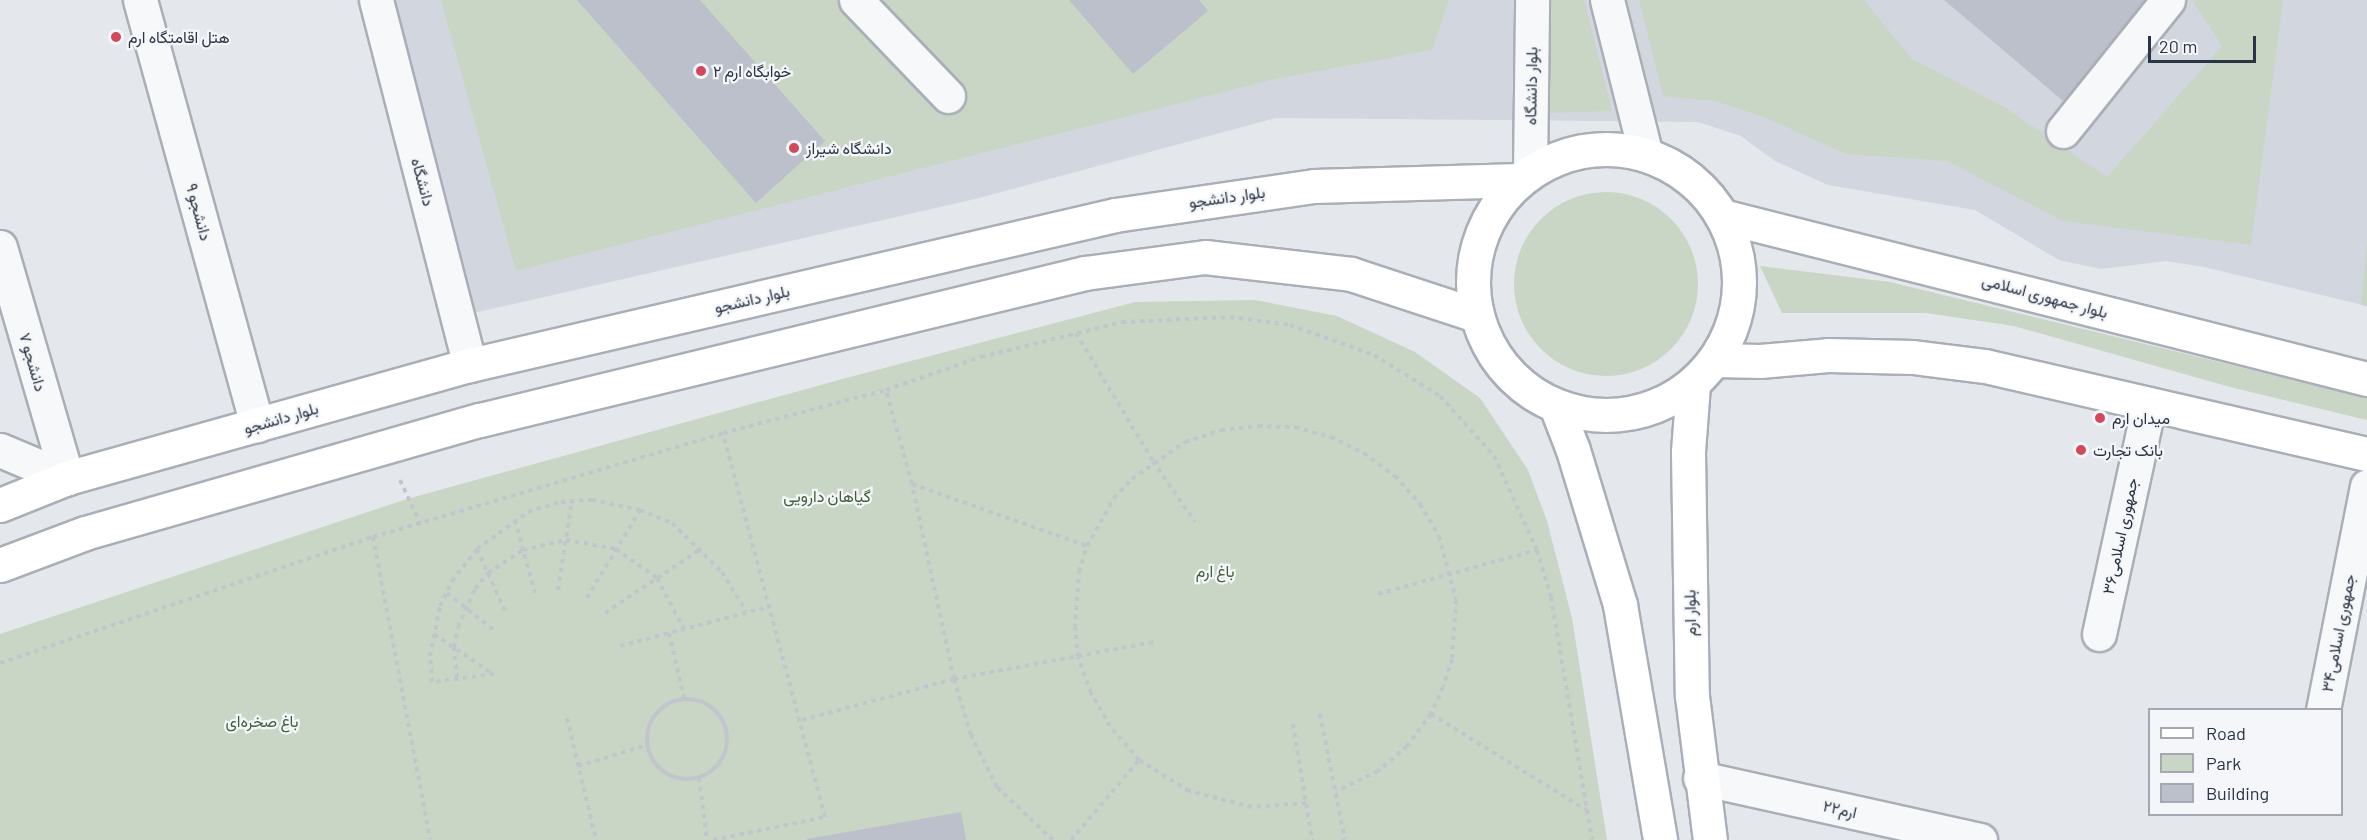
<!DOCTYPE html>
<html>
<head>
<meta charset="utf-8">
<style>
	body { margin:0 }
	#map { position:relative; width:2367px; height:840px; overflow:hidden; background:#e4e7ec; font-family:Barlow,Vazirmatn,sans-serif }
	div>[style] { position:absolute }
	.built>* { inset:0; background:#d2d6de }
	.green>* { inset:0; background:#c9d6c5 }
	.round { border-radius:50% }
	.building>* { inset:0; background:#bbc0ca }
	.path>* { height:4px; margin-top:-2px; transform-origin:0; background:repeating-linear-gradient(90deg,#c2c5cb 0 4.5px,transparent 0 9px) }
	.path>.ring { margin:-2px; padding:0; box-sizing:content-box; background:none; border:4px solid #c2c5cb; border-radius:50% }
	.roads { filter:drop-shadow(2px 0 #a9aeb7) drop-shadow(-2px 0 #a9aeb7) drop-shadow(0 2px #a9aeb7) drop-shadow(0 -2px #a9aeb7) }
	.minor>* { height:33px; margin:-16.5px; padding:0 16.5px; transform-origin:16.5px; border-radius:16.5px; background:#f7f8fa }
	.major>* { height:33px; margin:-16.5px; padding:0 16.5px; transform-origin:16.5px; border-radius:16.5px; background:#fff }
	.major>.ring { margin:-16.5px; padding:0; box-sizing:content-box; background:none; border:33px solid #fff; border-radius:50% }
	.dots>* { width:16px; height:16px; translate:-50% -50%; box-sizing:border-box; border:3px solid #f4f6f9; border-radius:50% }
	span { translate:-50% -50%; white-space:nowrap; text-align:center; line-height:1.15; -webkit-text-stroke:4.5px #f4f6f9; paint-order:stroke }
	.poi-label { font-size:16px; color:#2b3445 }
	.left { translate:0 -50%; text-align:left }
	.street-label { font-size:16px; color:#2b3445 }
	.park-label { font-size:16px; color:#3f6138 }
	.legend { position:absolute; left:2148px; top:708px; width:195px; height:108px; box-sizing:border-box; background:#f4f6f9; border:2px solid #a4a8b1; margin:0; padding:8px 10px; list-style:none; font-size:18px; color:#2b3445 }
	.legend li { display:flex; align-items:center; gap:12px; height:30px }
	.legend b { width:30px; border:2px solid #a4a8b1 }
	.scale { position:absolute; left:2148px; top:36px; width:108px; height:27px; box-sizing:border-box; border:3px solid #2b3445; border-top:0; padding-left:8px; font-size:18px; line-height:21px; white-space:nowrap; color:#2b3445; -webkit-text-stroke:4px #f4f6f9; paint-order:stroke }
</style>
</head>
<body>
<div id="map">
	<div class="built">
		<i style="clip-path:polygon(392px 0,2367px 0,2367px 306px,2204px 267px,2166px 261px,2101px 269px,2059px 260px,1975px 210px,1828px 185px,1775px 161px,1741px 136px,1698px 122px,1276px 118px,975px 199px,465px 315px)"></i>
	</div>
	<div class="green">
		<i style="clip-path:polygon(441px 0,1449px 0,1432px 50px,1275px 79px,516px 271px)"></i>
		<i style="clip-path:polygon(1548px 0,1584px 0,1612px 111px,1548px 113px)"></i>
		<i style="clip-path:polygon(1639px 0,1864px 0,1912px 59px,2004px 107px,2107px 177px,2222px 46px,2192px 0,2283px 0,2251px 245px,2063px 221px,1947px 161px,1846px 154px,1764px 117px,1715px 101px,1663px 96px)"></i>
		<i class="round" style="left:1514px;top:192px;width:184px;height:184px"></i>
		<i style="clip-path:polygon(2367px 243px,2367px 306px,2361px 305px)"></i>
		<i style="clip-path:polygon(1760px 266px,1890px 282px,2367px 398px,2367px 420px,2230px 387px,2014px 326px,1926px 313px,1782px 313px)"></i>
		<i style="clip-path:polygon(1255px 300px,1337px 316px,1415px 352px,1480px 398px,1528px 470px,1547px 521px,1572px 618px,1607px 840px,0 840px,0 634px,407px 499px,835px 381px,1135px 302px)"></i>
	</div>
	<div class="building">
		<i style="clip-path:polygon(577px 0,700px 0,825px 141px,756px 203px)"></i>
		<i style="clip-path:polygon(1069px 0,1199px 0,1208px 11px,1133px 74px)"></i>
		<i style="clip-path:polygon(1944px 0,2150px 0,2069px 106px)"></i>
		<i style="clip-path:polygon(961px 812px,966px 840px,807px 840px,807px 839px)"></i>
	</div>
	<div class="path">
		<i style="left:1076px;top:333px;width:149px;rotate:59deg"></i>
		<i style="left:1153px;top:461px;width:74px;rotate:55.5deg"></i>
		<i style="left:400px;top:480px;width:47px;rotate:65.1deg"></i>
		<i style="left:912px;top:484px;width:186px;rotate:19.5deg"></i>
		<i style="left:515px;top:520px;width:76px;rotate:74.7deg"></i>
		<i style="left:373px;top:537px;width:308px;rotate:79.3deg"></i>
		<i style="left:477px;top:549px;width:70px;rotate:65.6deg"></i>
		<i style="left:558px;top:590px;width:90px;rotate:-81.1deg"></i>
		<i style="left:447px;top:593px;width:61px;rotate:38.4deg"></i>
		<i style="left:1378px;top:594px;width:165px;rotate:-15.5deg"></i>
		<i style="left:587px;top:598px;width:103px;rotate:-58.9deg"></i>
		<i style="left:605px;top:613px;width:115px;rotate:-33.7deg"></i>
		<i style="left:669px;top:633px;width:67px;rotate:77deg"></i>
		<i style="left:434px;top:634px;width:71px;rotate:34.1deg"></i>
		<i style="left:620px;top:646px;width:156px;rotate:-14.8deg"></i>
		<i style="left:0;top:663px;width:394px;rotate:-18.7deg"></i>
		<i style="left:373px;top:537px;width:365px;rotate:-16.5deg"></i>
		<i style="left:494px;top:674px;width:63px;rotate:172.6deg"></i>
		<i style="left:432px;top:682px;width:26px;rotate:-94deg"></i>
		<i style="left:430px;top:656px;width:51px;rotate:-78.7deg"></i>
		<i style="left:440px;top:606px;width:28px;rotate:-64deg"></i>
		<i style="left:452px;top:581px;width:41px;rotate:-52deg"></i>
		<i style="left:477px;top:549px;width:63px;rotate:-36deg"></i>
		<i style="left:528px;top:512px;width:34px;rotate:-17deg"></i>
		<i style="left:561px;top:502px;width:31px;rotate:-4deg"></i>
		<i style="left:592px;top:500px;width:49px;rotate:11.8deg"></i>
		<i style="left:640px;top:510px;width:35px;rotate:22deg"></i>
		<i style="left:672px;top:523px;width:70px;rotate:44.4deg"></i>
		<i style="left:722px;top:572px;width:46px;rotate:58.4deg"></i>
		<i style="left:457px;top:678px;width:31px;rotate:-96deg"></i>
		<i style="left:454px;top:647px;width:20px;rotate:-79deg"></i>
		<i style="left:458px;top:627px;width:42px;rotate:-65.9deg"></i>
		<i style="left:475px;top:589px;width:21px;rotate:-51deg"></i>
		<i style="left:488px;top:573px;width:42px;rotate:-33.3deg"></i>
		<i style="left:523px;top:550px;width:44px;rotate:-13.1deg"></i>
		<i style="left:566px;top:540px;width:51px;rotate:10.2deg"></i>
		<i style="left:616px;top:549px;width:50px;rotate:35.3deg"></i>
		<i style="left:657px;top:578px;width:58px;rotate:62.1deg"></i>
		<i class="ring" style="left:647px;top:699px;width:76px;height:76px"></i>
		<i style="left:1320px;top:714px;width:128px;rotate:78.8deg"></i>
		<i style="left:1431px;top:714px;width:185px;rotate:31.7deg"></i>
		<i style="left:567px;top:718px;width:125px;rotate:76.6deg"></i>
		<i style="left:802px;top:720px;width:157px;rotate:-15.1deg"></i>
		<i style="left:954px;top:679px;width:203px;rotate:-10.5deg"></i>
		<i style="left:1293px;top:724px;width:118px;rotate:80.7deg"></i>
		<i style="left:578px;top:766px;width:72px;rotate:-16.9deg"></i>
		<i style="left:699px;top:778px;width:63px;rotate:82.6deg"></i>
		<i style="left:1306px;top:803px;width:54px;rotate:175.8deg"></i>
		<i style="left:1252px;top:807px;width:65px;rotate:-165.7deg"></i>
		<i style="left:1189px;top:791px;width:59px;rotate:-148.2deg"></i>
		<i style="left:1139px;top:760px;width:45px;rotate:-130.5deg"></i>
		<i style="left:1110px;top:726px;width:38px;rotate:-120deg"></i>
		<i style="left:1091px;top:693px;width:38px;rotate:-110deg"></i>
		<i style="left:1078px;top:657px;width:29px;rotate:-96deg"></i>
		<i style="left:1075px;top:628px;width:56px;rotate:-85.9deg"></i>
		<i style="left:1079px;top:572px;width:27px;rotate:-73deg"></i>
		<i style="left:1087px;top:546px;width:55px;rotate:-60.6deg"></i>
		<i style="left:1114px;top:498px;width:26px;rotate:-47deg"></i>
		<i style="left:1132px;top:479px;width:65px;rotate:-34.9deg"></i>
		<i style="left:1185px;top:442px;width:38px;rotate:-18deg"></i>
		<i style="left:1221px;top:430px;width:37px;rotate:-6deg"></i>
		<i style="left:1258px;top:426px;width:37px;rotate:2deg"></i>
		<i style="left:1295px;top:427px;width:37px;rotate:16deg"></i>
		<i style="left:1331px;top:437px;width:37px;rotate:26deg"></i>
		<i style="left:1364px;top:453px;width:39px;rotate:37deg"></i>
		<i style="left:1395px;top:476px;width:38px;rotate:48deg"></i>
		<i style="left:1420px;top:504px;width:37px;rotate:59deg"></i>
		<i style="left:1439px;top:536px;width:66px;rotate:75.1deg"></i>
		<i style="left:1456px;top:600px;width:59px;rotate:93.9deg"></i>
		<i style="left:1452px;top:659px;width:29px;rotate:108deg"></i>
		<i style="left:1443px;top:687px;width:30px;rotate:114deg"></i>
		<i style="left:1431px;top:714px;width:40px;rotate:127deg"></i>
		<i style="left:1407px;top:746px;width:38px;rotate:139deg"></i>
		<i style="left:1378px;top:771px;width:46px;rotate:154deg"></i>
		<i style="left:713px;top:840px;width:114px;rotate:-11.6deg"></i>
		<i style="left:825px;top:817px;width:397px;rotate:-104.9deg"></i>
		<i style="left:723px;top:433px;width:169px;rotate:-14.8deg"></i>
		<i style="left:1053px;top:840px;width:77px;rotate:-136.6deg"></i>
		<i style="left:997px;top:787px;width:58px;rotate:-116.6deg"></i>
		<i style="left:971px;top:735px;width:59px;rotate:-106.9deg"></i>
		<i style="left:954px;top:679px;width:199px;rotate:-102.2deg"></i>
		<i style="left:912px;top:484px;width:98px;rotate:-105.5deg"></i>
		<i style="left:886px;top:390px;width:101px;rotate:-19.2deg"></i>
		<i style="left:981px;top:357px;width:145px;rotate:-13.9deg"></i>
		<i style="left:1122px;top:322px;width:108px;rotate:-2.7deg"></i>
		<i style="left:1230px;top:317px;width:61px;rotate:7.6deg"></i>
		<i style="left:1290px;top:325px;width:89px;rotate:19.7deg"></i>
		<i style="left:1374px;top:355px;width:78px;rotate:31.8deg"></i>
		<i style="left:1440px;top:396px;width:81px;rotate:48deg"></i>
		<i style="left:1494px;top:456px;width:103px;rotate:65.4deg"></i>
		<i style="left:1537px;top:550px;width:49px;rotate:73.4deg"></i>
		<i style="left:1551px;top:597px;width:246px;rotate:80.4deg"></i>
		<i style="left:1071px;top:840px;width:105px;rotate:-49.6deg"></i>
	</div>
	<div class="roads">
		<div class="minor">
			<i style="left:140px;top:0;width:441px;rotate:74.6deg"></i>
			<i style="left:376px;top:0;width:377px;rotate:75.6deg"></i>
			<i style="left:856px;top:0;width:133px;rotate:46.2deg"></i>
			<i style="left:1607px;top:0;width:160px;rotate:75.9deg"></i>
			<i style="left:2063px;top:131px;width:168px;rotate:-51.3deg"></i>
			<i style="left:1530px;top:172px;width:172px;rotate:-89.3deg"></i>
			<i style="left:0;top:247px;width:241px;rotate:73.8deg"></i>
			<i style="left:0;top:450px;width:73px;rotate:22.7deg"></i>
			<i style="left:2099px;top:634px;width:235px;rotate:-77.7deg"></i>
			<i style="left:2323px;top:710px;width:228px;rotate:-78.9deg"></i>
			<i style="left:1700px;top:778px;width:287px;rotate:12.5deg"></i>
		</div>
		<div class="major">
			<i class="ring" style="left:1473px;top:149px;width:233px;height:233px"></i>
			<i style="left:1722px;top:216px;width:665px;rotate:14.18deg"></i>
			<i style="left:1716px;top:360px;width:44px;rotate:1.3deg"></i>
			<i style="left:1760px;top:361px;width:68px;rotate:-5deg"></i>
			<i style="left:1828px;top:355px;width:85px;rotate:1.3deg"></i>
			<i style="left:1913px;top:357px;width:73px;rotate:7.1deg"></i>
			<i style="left:1985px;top:366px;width:392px;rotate:13deg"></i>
			<i style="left:1693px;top:385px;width:67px;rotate:94.3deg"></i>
			<i style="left:1688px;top:452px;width:244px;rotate:89.1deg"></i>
			<i style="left:1692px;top:696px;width:145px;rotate:82.9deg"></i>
			<i style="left:1556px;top:406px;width:47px;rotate:68.9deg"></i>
			<i style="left:1573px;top:450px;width:162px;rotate:73.1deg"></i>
			<i style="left:1620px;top:605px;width:238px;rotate:80.3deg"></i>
			<i style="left:0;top:505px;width:72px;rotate:-21.9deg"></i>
			<i style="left:67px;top:478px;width:419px;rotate:-15.7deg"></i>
			<i style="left:470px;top:365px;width:662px;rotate:-13.09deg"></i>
			<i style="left:1115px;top:215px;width:201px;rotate:-8.3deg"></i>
			<i style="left:1314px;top:186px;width:206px;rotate:-1.7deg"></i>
			<i style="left:0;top:565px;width:91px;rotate:-20.6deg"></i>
			<i style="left:85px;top:533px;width:411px;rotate:-16deg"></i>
			<i style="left:480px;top:420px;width:623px;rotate:-13.66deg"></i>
			<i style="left:1085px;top:273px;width:121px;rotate:-7.6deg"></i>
			<i style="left:1205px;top:257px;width:147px;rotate:6.6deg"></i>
			<i style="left:1351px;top:274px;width:132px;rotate:18.2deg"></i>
		</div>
	</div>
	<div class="dots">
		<i style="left:116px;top:37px;background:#d1495b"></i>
		<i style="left:701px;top:71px;background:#d1495b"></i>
		<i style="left:794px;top:148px;background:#d1495b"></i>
		<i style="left:2100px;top:418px;background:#d1495b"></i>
		<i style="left:2081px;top:450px;background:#d1495b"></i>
	</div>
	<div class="poi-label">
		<span class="left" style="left:128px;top:37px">هتل اقامتگاه ارم</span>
		<span class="left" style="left:713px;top:71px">خوابگاه ارم ۲</span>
		<span class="left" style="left:806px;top:148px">دانشگاه شیراز</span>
		<span class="left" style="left:2112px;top:418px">میدان ارم</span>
		<span class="left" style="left:2093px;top:450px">بانک تجارت</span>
	</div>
	<div class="street-label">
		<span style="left:1531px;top:86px;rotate:-89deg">بلوار دانشگاه</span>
		<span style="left:423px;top:182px;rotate:75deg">دانشگاه</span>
		<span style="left:1227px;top:197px;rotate:-8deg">بلوار دانشجو</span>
		<span style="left:199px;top:212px;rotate:75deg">۹ دانشجو</span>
		<span style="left:2045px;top:296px;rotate:15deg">بلوار جمهوری اسلامی</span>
		<span style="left:752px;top:299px;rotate:-13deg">بلوار دانشجو</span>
		<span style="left:33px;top:362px;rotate:74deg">۷ دانشجو</span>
		<span style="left:281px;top:418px;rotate:-16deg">بلوار دانشجو</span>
		<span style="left:2120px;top:536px;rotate:-78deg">جمهوری اسلامی۳۶</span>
		<span style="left:1690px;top:613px;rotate:-91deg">بلوار ارم</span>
		<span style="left:2338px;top:633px;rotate:-79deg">جمهوری اسلامی۳۴</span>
		<span style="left:1840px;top:809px;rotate:13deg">ارم۲۲</span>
	</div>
	<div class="park-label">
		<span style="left:827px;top:496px">گیاهان دارویی</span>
		<span style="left:1215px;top:571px">باغ ارم</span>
		<span style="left:262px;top:721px">باغ صخره‌ای</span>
	</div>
	<ul class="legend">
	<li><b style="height:8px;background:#fff"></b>Road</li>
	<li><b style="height:16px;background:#c9d6c5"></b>Park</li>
	<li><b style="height:16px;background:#bbc0ca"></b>Building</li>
	</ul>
	<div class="scale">20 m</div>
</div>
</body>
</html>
